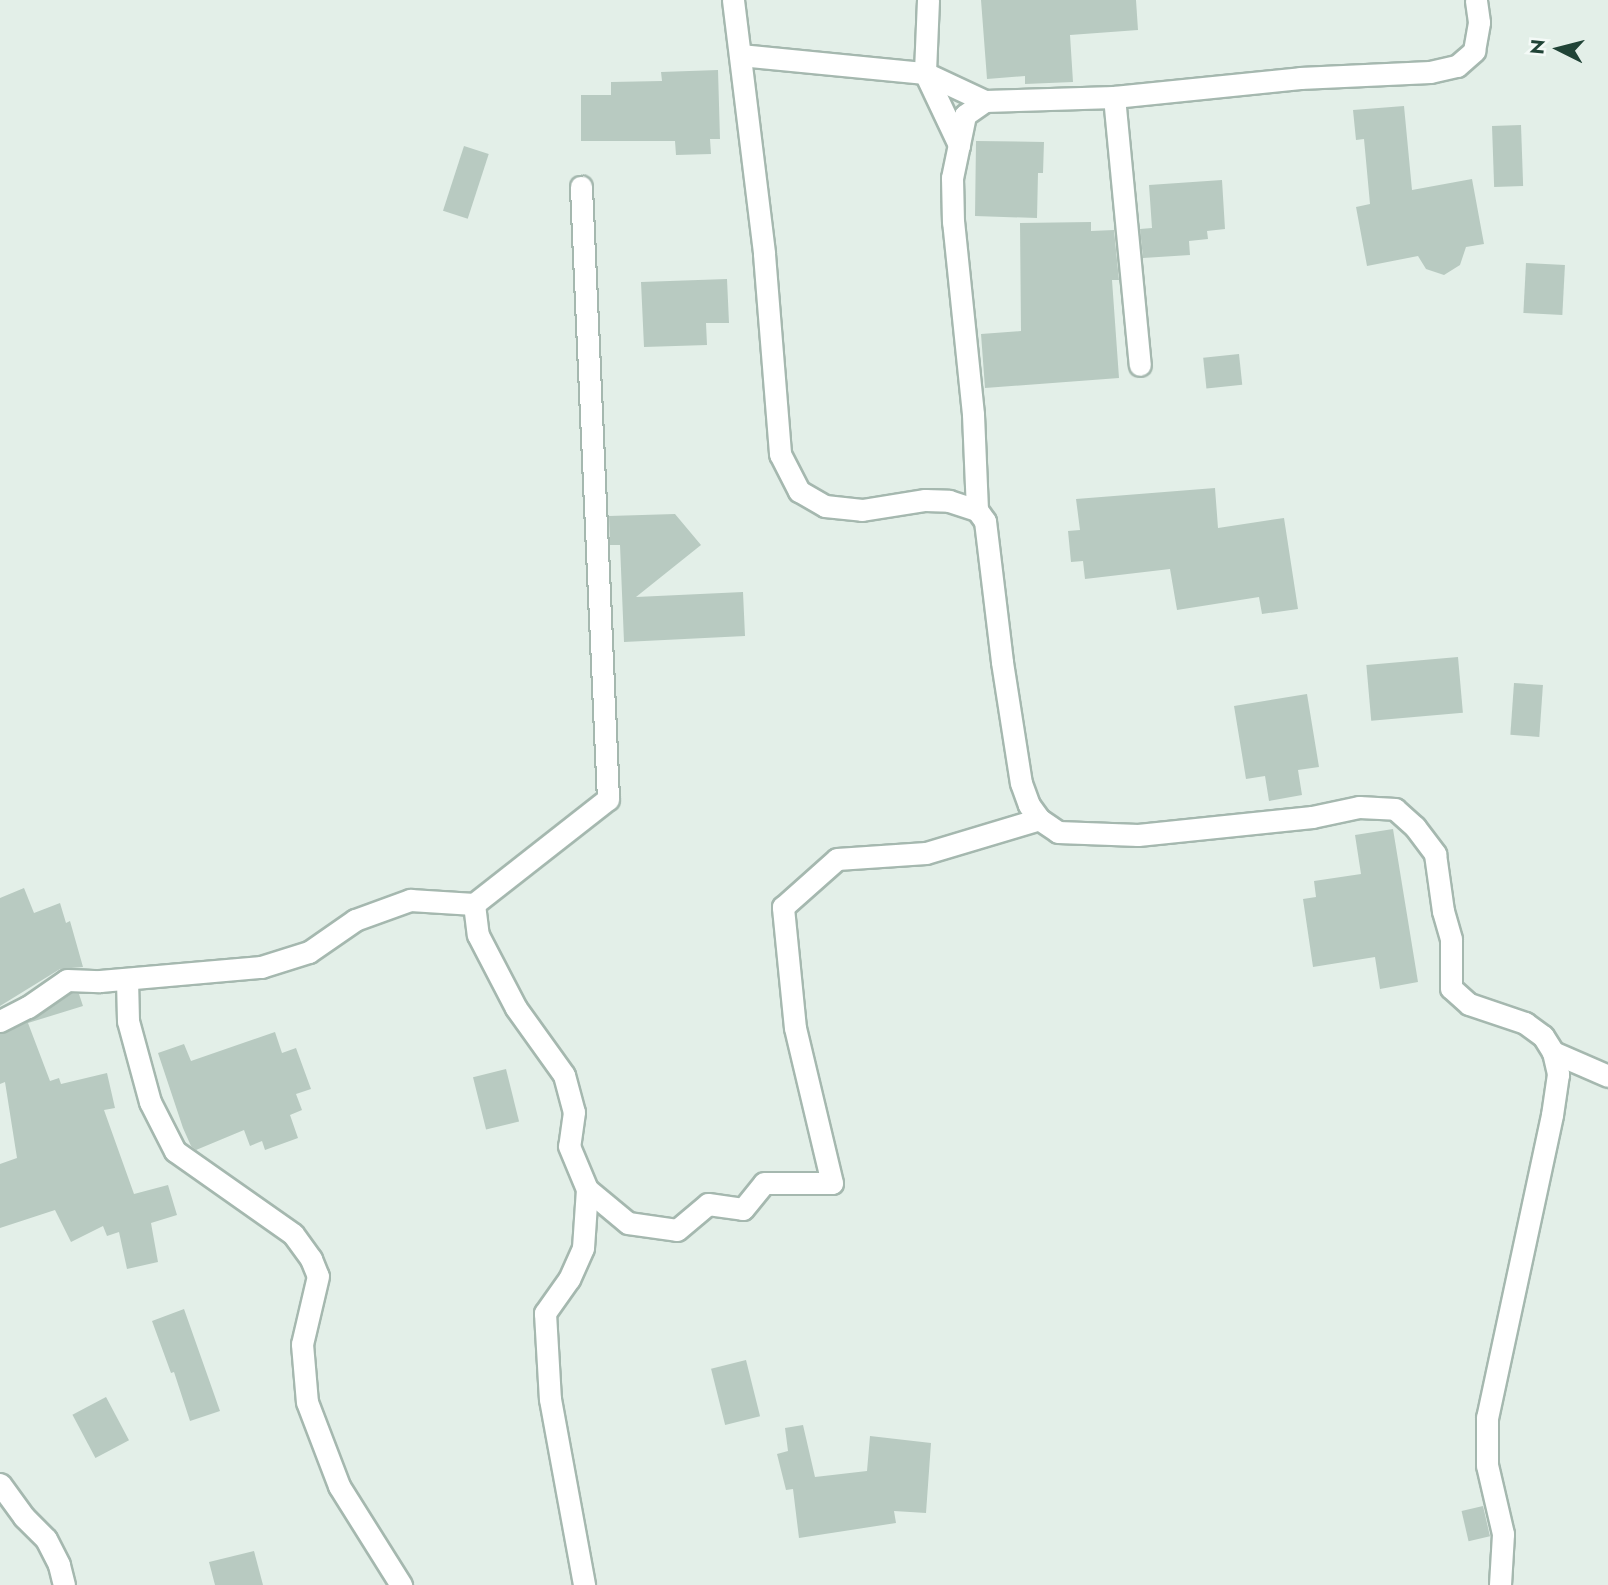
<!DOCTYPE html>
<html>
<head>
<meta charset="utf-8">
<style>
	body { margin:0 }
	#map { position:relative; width:1608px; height:1585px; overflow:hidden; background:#e3efe8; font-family:Jost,sans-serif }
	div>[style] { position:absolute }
	.building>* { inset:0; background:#b8cac1; transform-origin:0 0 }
	.roads { filter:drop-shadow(2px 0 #a5b8af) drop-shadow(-2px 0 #a5b8af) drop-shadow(0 2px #a5b8af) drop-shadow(0 -2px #a5b8af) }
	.street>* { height:21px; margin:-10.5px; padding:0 10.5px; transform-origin:10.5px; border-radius:10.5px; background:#fff }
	span { translate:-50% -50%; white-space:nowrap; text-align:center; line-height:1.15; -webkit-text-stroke:5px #f4faf7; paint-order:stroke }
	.north { position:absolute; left:1524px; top:14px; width:70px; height:70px; -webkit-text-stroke:5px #f4faf7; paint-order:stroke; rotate:276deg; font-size:19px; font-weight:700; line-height:28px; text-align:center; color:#204336 }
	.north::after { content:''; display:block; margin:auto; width:24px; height:32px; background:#204336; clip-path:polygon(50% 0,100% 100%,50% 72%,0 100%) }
</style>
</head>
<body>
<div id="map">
	<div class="building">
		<i style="clip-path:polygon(981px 0,1136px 0,1138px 30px,1070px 35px,1073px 82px,1025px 84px,1025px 76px,987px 79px)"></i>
		<i style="clip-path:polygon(718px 70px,720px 139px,710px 139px,711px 154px,676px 155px,675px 141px,581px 141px,581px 95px,611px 95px,611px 82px,662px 81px,661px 72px)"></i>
		<i style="clip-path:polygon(1404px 106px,1412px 190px,1472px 179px,1484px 244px,1466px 247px,1460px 265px,1444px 275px,1426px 269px,1418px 256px,1367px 266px,1356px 207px,1370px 204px,1364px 139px,1356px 140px,1353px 110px)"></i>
		<i style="left:1521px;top:125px;width:61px;height:29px;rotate:88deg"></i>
		<i style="clip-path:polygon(976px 141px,1044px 142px,1043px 173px,1038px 173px,1037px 218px,975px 216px)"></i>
		<i style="left:464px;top:146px;width:26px;height:68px;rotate:18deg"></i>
		<i style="clip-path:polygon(1222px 180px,1225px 229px,1207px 231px,1208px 239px,1189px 241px,1190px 255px,1143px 258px,1140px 229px,1152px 228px,1149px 185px)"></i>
		<i style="clip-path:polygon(1091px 222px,1091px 231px,1114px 230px,1119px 280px,1112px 280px,1119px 378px,985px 388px,981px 334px,1021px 331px,1020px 223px)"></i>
		<i style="left:1526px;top:263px;width:39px;height:50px;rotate:3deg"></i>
		<i style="clip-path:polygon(727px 279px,729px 323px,706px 323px,707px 345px,644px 347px,641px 282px)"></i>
		<i style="left:1239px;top:354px;width:31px;height:36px;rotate:84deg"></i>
		<i style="clip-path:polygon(1215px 488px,1218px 528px,1284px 518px,1298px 609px,1262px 614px,1259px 597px,1177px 610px,1170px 569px,1085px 579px,1083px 561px,1071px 562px,1068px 531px,1080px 530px,1076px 499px)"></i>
		<i style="clip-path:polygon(675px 514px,701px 545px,636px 597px,743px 592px,745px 636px,624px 642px,620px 545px,610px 545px,609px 516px)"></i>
		<i style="left:1458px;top:657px;width:56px;height:92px;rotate:85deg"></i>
		<i style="left:1514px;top:683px;width:29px;height:52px;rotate:4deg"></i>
		<i style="clip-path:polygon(1307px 694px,1319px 767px,1298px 770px,1302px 795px,1269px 801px,1265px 776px,1246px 779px,1234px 706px)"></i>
		<i style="clip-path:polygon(1393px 829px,1418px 982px,1380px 989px,1375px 957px,1313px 967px,1303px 899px,1316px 897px,1314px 881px,1361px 874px,1355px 835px)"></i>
		<i style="clip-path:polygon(24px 888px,34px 913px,60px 903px,66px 923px,70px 921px,83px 967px,60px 969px,0 1006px,0 898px)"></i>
		<i style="clip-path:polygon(71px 993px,79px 994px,83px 1006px,28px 1023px,50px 1081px,59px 1078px,61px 1084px,107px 1073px,115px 1108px,104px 1110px,134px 1194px,168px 1185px,177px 1215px,151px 1223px,158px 1262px,127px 1269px,119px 1232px,107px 1236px,103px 1226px,71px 1242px,55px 1210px,0 1228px,0 1164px,17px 1158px,5px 1082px,0 1084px,0 1034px,34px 1019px)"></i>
		<i style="clip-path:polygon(275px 1032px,282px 1053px,296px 1048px,311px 1089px,296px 1094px,302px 1110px,290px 1115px,298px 1138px,265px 1150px,262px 1141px,250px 1146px,244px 1130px,196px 1150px,191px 1146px,183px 1128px,158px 1053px,184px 1044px,191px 1061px)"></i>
		<i style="left:506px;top:1069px;width:54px;height:34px;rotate:76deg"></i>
		<i style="clip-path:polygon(184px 1309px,220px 1411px,190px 1421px,174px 1372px,171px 1373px,152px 1321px)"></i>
		<i style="left:746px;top:1360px;width:58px;height:36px;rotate:76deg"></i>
		<i style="left:106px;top:1397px;width:49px;height:38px;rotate:62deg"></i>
		<i style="clip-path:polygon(803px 1425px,815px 1477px,867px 1471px,870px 1436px,931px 1443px,926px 1513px,894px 1511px,896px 1523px,799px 1538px,793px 1489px,786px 1490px,777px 1454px,788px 1451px,785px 1428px)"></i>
		<i style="left:1483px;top:1506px;width:31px;height:22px;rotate:77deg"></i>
		<i style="clip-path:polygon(254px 1551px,263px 1585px,215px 1585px,209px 1562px)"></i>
	</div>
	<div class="roads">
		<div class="street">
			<i style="left:733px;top:0;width:256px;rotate:83deg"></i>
			<i style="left:764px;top:254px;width:201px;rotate:85.4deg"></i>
			<i style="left:780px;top:454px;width:42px;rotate:62.8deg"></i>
			<i style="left:799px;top:491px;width:30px;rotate:30deg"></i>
			<i style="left:825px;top:506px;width:37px;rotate:6deg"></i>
			<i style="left:862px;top:510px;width:64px;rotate:-9deg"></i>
			<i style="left:925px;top:500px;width:24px;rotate:2deg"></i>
			<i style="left:949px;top:501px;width:29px;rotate:18deg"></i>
			<i style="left:977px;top:510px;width:14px;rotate:54deg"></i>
			<i style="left:985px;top:521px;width:142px;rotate:83.1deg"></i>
			<i style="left:1002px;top:662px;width:122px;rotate:81.1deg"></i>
			<i style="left:1021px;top:783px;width:23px;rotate:70deg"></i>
			<i style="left:1029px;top:805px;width:17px;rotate:54deg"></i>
			<i style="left:1039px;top:819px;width:23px;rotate:34deg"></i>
			<i style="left:1058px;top:832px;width:80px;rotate:2.1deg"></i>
			<i style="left:1138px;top:835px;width:175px;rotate:-5.9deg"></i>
			<i style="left:1312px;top:817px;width:48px;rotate:-12deg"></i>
			<i style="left:1359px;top:807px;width:36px;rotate:3deg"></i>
			<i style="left:1395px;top:809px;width:27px;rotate:42deg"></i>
			<i style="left:1415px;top:827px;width:34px;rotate:53deg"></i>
			<i style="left:1435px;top:854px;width:58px;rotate:82deg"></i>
			<i style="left:1443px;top:911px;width:29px;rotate:74deg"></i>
			<i style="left:1451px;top:939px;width:49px;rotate:90deg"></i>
			<i style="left:1451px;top:988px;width:24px;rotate:42deg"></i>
			<i style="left:1469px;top:1004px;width:59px;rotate:18.7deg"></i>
			<i style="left:1525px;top:1023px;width:22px;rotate:36deg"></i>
			<i style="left:1543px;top:1036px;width:19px;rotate:58deg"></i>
			<i style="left:1553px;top:1052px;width:23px;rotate:77deg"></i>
			<i style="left:1558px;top:1074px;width:41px;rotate:98.3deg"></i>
			<i style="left:1552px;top:1115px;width:309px;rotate:102.1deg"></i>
			<i style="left:1487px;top:1417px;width:48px;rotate:90deg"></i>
			<i style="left:1487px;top:1465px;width:71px;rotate:76.9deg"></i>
			<i style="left:1503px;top:1534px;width:51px;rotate:93.4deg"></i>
			<i style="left:928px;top:0;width:73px;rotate:92.4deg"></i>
			<i style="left:925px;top:73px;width:80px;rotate:64.7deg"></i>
			<i style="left:740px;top:55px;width:186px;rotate:5.6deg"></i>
			<i style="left:925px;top:73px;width:66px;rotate:25deg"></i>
			<i style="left:1114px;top:97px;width:269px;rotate:84.5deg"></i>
			<i style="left:977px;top:510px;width:96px;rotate:-92.4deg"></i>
			<i style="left:973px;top:414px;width:193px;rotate:-95.9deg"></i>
			<i style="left:953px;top:222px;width:44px;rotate:-91.3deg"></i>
			<i style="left:952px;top:178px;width:64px;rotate:-78.3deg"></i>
			<i style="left:965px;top:115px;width:24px;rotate:-35deg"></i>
			<i style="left:985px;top:101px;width:129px;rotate:-1.8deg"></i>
			<i style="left:1114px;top:97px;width:187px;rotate:-5.8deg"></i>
			<i style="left:1300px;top:78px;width:130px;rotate:-2.6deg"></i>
			<i style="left:1430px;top:72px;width:28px;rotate:-13deg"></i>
			<i style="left:1457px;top:66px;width:23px;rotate:-41deg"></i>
			<i style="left:1474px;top:51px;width:29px;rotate:-80deg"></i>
			<i style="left:1479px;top:22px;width:22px;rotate:-98deg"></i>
			<i style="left:474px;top:904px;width:170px;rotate:-38.1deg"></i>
			<i style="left:608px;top:799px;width:613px;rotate:-92.53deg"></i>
			<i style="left:127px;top:979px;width:42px;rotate:88.6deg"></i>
			<i style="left:128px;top:1021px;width:84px;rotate:74.8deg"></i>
			<i style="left:150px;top:1102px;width:55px;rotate:63deg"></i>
			<i style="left:175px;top:1151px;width:144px;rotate:35.1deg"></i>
			<i style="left:293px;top:1234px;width:31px;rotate:54deg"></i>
			<i style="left:311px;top:1259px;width:18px;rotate:68deg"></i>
			<i style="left:318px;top:1276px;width:70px;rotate:103.2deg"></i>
			<i style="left:302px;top:1344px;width:58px;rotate:85.1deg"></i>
			<i style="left:307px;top:1402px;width:90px;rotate:69.1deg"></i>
			<i style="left:339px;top:1486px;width:117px;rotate:57.9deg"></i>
			<i style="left:0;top:1021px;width:31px;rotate:-27deg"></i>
			<i style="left:28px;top:1007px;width:47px;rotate:-34.7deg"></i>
			<i style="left:67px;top:980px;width:33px;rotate:2deg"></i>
			<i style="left:100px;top:981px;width:162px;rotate:-5deg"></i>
			<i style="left:261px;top:967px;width:50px;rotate:-17.4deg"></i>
			<i style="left:309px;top:952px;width:56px;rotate:-34.8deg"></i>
			<i style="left:355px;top:920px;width:59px;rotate:-20deg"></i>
			<i style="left:410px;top:900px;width:64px;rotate:3.6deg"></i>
			<i style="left:474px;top:904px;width:31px;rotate:83deg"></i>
			<i style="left:478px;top:935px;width:82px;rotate:62.5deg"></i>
			<i style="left:516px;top:1008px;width:82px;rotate:54.4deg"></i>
			<i style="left:564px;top:1075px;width:38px;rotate:75deg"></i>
			<i style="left:574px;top:1112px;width:34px;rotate:98deg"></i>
			<i style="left:569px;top:1146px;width:47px;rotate:67.3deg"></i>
			<i style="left:587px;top:1189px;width:59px;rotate:93.9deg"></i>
			<i style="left:583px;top:1248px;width:34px;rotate:114deg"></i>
			<i style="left:569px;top:1279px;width:42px;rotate:125.2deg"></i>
			<i style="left:545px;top:1313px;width:86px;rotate:86.7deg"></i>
			<i style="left:550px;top:1399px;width:189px;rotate:79.6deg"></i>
			<i style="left:1553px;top:1052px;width:60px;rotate:23.6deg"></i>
			<i style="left:587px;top:1189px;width:53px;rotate:39.7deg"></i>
			<i style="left:628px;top:1223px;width:49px;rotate:8.1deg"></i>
			<i style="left:677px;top:1230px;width:40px;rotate:-40deg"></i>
			<i style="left:708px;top:1204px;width:35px;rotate:8deg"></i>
			<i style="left:743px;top:1209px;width:33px;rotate:-51deg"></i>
			<i style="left:764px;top:1183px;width:68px"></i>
			<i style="left:832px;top:1183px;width:159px;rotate:-103.4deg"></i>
			<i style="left:795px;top:1028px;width:122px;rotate:-95.7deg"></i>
			<i style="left:783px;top:907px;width:72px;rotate:-41.6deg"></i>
			<i style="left:837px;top:859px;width:89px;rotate:-3.9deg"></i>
			<i style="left:926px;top:853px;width:118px;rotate:-16.7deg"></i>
			<i style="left:0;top:1484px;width:41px;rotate:54deg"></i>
			<i style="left:24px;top:1517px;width:31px;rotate:45deg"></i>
			<i style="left:46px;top:1539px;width:29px;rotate:63deg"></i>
			<i style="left:59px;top:1565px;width:21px;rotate:76deg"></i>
		</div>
	</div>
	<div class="north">N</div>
</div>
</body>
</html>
